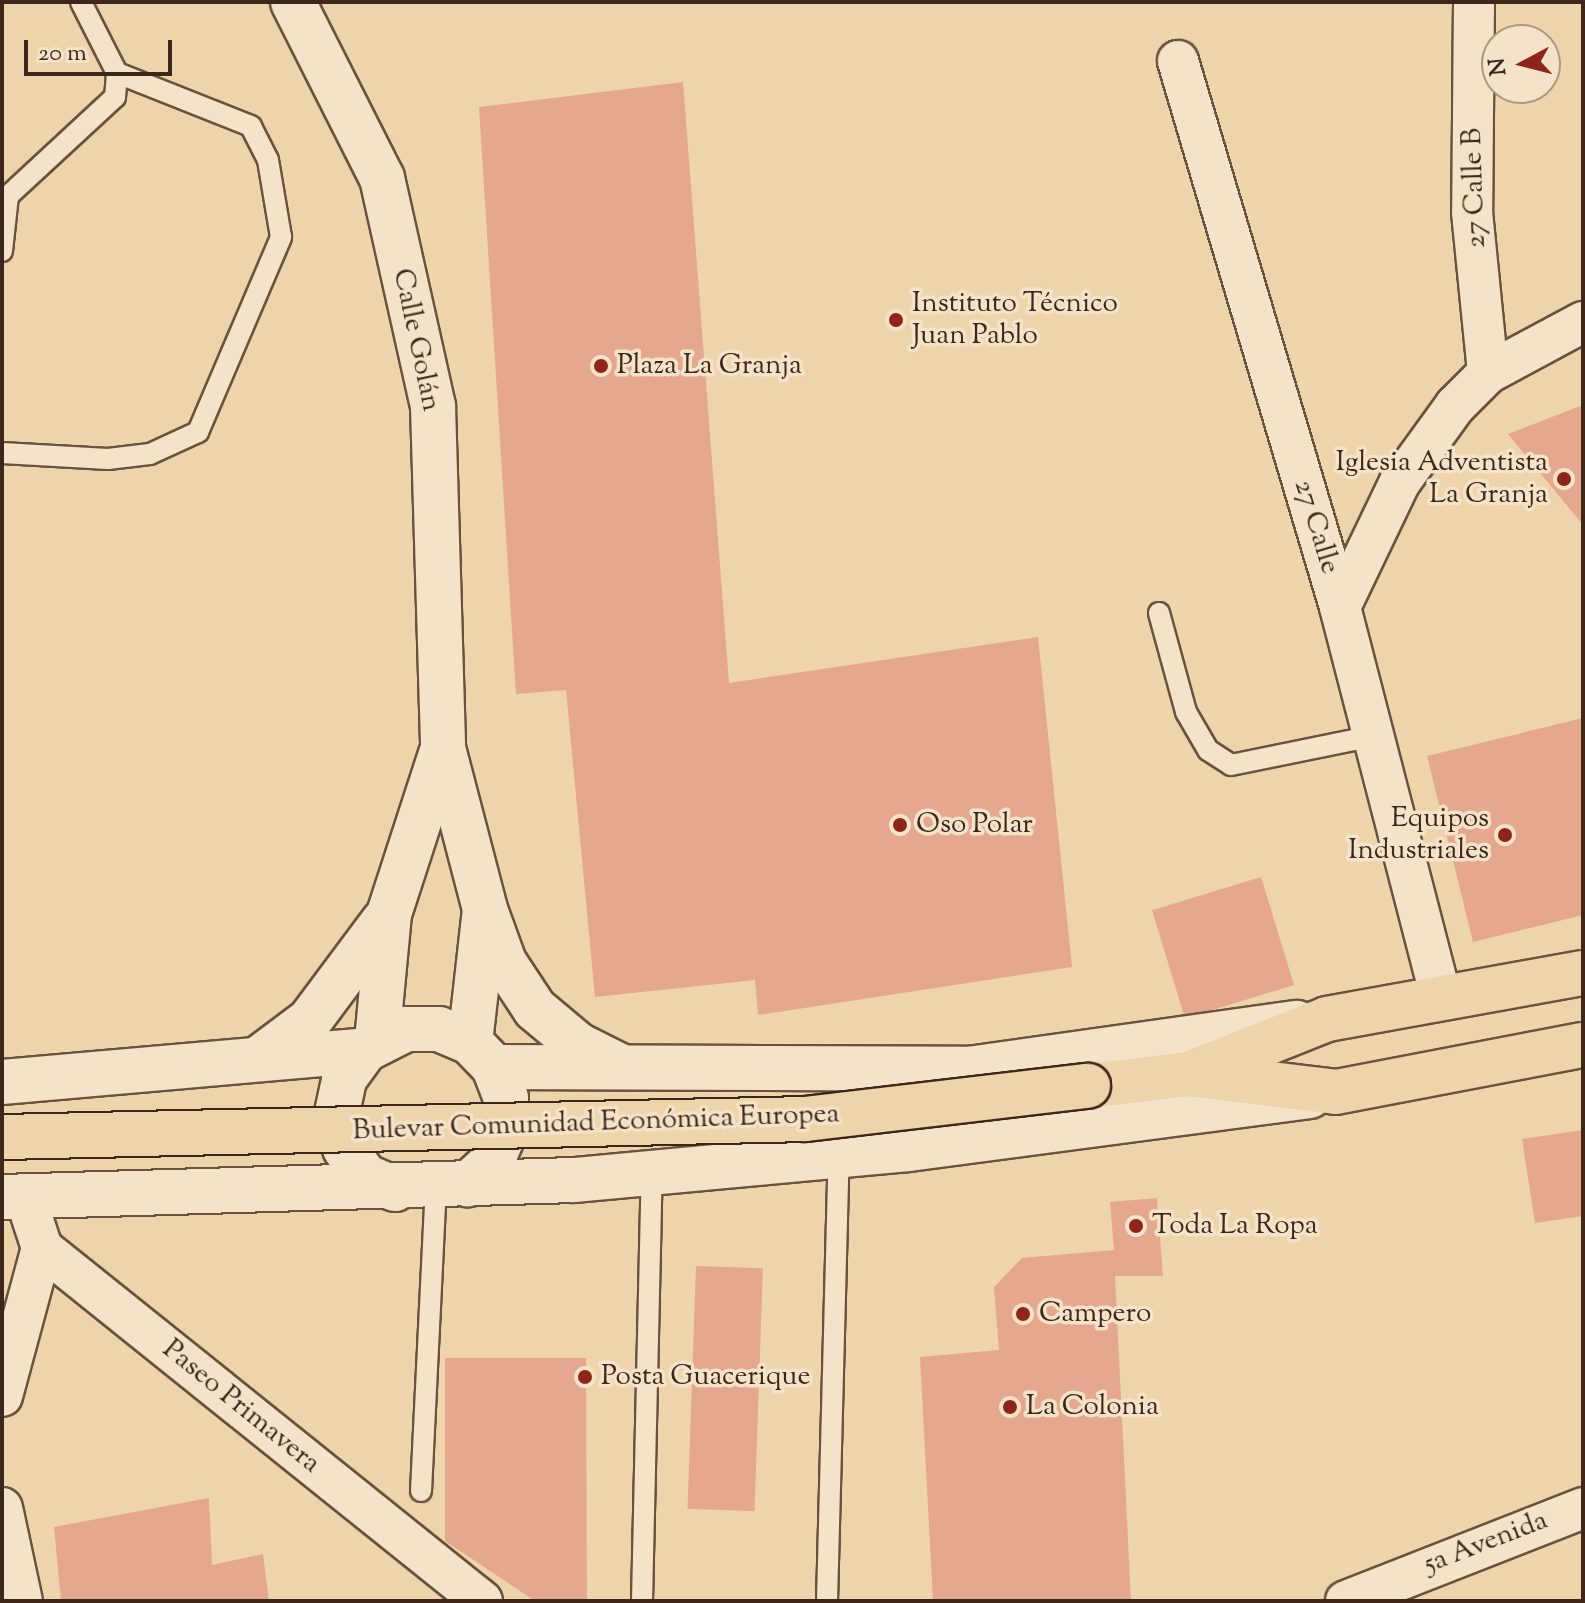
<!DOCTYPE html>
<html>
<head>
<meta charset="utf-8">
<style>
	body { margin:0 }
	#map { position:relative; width:1585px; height:1603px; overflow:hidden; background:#eed4ab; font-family:"Sorts Mill Goudy",serif }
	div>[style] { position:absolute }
	.building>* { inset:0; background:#e5a78e; transform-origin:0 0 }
	.roads { filter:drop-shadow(2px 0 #69523e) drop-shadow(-2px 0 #69523e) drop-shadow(0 2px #69523e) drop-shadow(0 -2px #69523e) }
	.lane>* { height:20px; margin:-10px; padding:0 10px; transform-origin:10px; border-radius:10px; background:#f4e3c8 }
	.street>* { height:40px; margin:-20px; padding:0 20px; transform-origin:20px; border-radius:20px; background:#f4e3c8 }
	.secondary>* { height:44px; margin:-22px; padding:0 22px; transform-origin:22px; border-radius:22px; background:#f4e3c8 }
	.primary>* { height:44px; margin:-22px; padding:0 22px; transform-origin:22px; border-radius:22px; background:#eed4ab }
	.bridges { filter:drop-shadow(2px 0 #3d261a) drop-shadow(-2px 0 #3d261a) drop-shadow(0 2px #3d261a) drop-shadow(0 -2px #3d261a) }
	.primary-bridge>* { height:44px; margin:-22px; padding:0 22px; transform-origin:22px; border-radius:22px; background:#eed4ab }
	.dots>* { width:22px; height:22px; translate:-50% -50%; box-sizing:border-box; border:4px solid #f4e3c8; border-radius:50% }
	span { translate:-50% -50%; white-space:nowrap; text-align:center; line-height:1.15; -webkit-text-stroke:7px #f4e3c8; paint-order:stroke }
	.street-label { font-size:28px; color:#3d261a }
	.poi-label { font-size:28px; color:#3d261a }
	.left { translate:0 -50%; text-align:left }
	.right { translate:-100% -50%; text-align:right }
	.frame { position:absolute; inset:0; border:4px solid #3d261a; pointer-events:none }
	.north { position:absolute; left:1481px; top:24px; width:80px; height:80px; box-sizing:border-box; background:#f4e3c8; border:2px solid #ab9782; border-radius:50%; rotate:263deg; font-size:22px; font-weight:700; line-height:32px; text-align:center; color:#3d261a }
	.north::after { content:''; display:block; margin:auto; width:28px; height:36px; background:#8f2418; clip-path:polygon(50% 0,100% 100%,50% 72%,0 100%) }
	.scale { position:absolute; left:24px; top:40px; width:148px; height:36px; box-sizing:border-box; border:4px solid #3d261a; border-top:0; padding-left:10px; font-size:24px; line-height:28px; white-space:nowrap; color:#3d261a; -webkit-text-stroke:6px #f4e3c8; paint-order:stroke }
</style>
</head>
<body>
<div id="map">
	<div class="building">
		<i style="clip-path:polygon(683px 82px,729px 683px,1038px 637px,1072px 967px,758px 1015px,755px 980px,595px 997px,566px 690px,516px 694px,479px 107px)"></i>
		<i style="clip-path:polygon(1583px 405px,1583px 525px,1508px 434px)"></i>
		<i style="clip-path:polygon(1583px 718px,1583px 915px,1473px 942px,1427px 756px)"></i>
		<i style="left:1261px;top:877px;width:113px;height:114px;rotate:73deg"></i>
		<i style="clip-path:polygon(1583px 1130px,1583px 1216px,1535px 1223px,1522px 1139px)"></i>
		<i style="clip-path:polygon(1157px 1198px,1163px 1276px,1115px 1276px,1131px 1601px,933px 1601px,920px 1357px,999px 1350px,994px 1287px,1022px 1258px,1114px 1250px,1110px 1202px)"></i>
		<i style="left:696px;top:1266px;width:67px;height:243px;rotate:2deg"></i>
		<i style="clip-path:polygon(445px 1358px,586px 1358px,587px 1601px,535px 1601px,445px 1541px)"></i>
		<i style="clip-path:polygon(209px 1498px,212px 1565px,263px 1554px,269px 1601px,61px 1601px,54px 1527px)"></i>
	</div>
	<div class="roads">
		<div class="lane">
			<i style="left:2px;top:251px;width:55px;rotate:-83.8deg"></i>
			<i style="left:8px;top:196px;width:146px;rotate:-42.8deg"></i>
			<i style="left:115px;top:97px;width:24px;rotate:-85deg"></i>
			<i style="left:117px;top:73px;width:80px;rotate:-116.9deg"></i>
			<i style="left:2px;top:453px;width:106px;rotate:3.2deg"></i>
			<i style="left:108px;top:459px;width:42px;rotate:-6.8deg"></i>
			<i style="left:150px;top:454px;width:53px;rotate:-24.6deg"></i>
			<i style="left:198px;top:432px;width:212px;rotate:-66.9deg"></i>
			<i style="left:281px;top:237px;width:78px;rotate:-99.6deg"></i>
			<i style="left:268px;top:160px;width:38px;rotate:-117deg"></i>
			<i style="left:251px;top:126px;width:144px;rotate:-158.4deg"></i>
			<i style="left:1159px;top:613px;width:103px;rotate:74.7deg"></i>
			<i style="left:1186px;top:712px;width:44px;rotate:59.9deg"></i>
			<i style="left:1208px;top:750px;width:27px;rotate:33deg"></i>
			<i style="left:1231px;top:765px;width:146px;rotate:-11.5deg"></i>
			<i style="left:421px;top:1491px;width:304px;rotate:-87.2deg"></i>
			<i style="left:642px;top:1601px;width:428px;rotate:-88.7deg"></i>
			<i style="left:827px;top:1601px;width:445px;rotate:-88.5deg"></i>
		</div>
		<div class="street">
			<i style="left:1474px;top:2px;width:210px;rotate:90.5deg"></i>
			<i style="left:1472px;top:212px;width:162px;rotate:84.3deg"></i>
			<i style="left:1178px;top:61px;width:570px;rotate:73.47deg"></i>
			<i style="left:1340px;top:607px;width:404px;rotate:75.5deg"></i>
			<i style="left:1340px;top:607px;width:139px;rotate:-64.4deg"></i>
			<i style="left:1400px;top:482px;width:94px;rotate:-54.1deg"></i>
			<i style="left:1455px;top:406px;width:47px;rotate:-45deg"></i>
			<i style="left:1488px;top:373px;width:108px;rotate:-28.2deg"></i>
			<i style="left:25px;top:1196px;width:55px;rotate:71.9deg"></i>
			<i style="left:42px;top:1248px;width:564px;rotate:38.74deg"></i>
			<i style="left:2px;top:1396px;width:153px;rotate:-74.9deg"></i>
			<i style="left:2px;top:1508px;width:95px;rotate:77.9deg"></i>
			<i style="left:1346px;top:1601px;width:255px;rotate:-21.4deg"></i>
		</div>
		<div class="secondary">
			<i style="left:293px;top:2px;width:197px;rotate:63.2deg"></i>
			<i style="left:382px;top:178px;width:234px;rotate:77.4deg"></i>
			<i style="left:433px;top:406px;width:342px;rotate:88.3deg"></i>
			<i style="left:443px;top:748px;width:166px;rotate:75.4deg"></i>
			<i style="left:485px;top:909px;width:134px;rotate:96.4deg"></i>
			<i style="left:487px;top:915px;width:50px;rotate:70.1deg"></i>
			<i style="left:504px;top:962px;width:56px;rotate:56.6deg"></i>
			<i style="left:535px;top:1009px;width:56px;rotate:39.9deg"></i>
			<i style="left:578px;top:1045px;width:49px;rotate:26.6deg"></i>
			<i style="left:377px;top:1041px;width:128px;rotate:-84.6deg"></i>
			<i style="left:389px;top:914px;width:168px;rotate:-72deg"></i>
			<i style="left:258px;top:1059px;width:65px;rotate:-36.9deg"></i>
			<i style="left:310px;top:1020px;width:122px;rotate:-53.3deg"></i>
			<i style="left:494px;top:1067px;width:474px;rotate:0.2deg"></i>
			<i style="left:968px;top:1069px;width:332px;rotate:-8deg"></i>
			<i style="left:2px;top:1082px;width:364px;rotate:-5deg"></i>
			<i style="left:395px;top:1189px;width:33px;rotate:-157deg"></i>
			<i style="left:365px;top:1176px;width:34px;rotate:-126deg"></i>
			<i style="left:345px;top:1148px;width:36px;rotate:-103deg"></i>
			<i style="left:337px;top:1113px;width:35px;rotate:-78deg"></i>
			<i style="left:344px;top:1079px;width:36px;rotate:-54deg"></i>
			<i style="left:365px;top:1050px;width:46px;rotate:-27.1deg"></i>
			<i style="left:406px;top:1029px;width:33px"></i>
			<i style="left:439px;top:1029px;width:34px;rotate:23deg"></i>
			<i style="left:470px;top:1042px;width:35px;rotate:46deg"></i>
			<i style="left:494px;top:1067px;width:33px;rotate:69deg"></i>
			<i style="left:506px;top:1098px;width:33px;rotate:92deg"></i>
			<i style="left:505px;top:1131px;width:34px;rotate:113deg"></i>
			<i style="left:492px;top:1162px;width:33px;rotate:137deg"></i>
			<i style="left:2px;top:1197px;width:572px;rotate:-1.7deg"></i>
			<i style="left:574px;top:1180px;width:335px;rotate:-5.3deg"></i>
			<i style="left:908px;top:1149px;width:405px;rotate:-7.5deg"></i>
		</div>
		<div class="primary">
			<i style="left:1194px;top:1072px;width:143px;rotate:-21.7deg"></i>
			<i style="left:1327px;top:1019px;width:260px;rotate:-10.2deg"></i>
			<i style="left:1088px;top:1086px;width:101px;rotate:-6.8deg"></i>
			<i style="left:1188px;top:1074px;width:149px;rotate:6.9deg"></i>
			<i style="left:1336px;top:1092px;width:251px;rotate:-10.8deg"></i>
		</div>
	</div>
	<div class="bridges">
		<div class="primary-bridge">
			<i style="left:2px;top:1137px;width:803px;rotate:-1.28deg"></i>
			<i style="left:805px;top:1119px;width:285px;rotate:-6.7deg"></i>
		</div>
	</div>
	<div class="dots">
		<i style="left:896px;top:320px;background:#8f2418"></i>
		<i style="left:601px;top:366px;background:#8f2418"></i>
		<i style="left:1564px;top:479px;background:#8f2418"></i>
		<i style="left:900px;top:825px;background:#8f2418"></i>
		<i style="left:1505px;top:835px;background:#8f2418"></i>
		<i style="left:1136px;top:1226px;background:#8f2418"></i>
		<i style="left:1023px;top:1314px;background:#8f2418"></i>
		<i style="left:585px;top:1377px;background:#8f2418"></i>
		<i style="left:1010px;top:1407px;background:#8f2418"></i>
	</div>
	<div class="street-label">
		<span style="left:1475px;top:188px;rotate:-92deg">27 Calle B</span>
		<span style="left:416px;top:340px;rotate:78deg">Calle Golán</span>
		<span style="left:1316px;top:527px;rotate:73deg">27 Calle</span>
		<span style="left:596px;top:1123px;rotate:-2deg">Bulevar Comunidad Económica Europea</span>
		<span style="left:241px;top:1407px;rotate:39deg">Paseo Primavera</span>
		<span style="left:1486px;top:1543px;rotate:-21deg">5a Avenida</span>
	</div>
	<div class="poi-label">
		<span class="left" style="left:912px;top:320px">Instituto Técnico<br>Juan Pablo</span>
		<span class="left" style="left:617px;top:366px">Plaza La Granja</span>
		<span class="right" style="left:1548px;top:479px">Iglesia Adventista<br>La Granja</span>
		<span class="right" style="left:1489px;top:835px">Equipos<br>Industriales</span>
		<span class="left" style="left:916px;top:825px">Oso Polar</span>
		<span class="left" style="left:1152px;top:1226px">Toda La Ropa</span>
		<span class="left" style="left:1039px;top:1314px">Campero</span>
		<span class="left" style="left:601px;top:1377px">Posta Guacerique</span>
		<span class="left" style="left:1026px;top:1407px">La Colonia</span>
	</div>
	<div class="frame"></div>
	<div class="north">N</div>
	<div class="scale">20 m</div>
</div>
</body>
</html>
